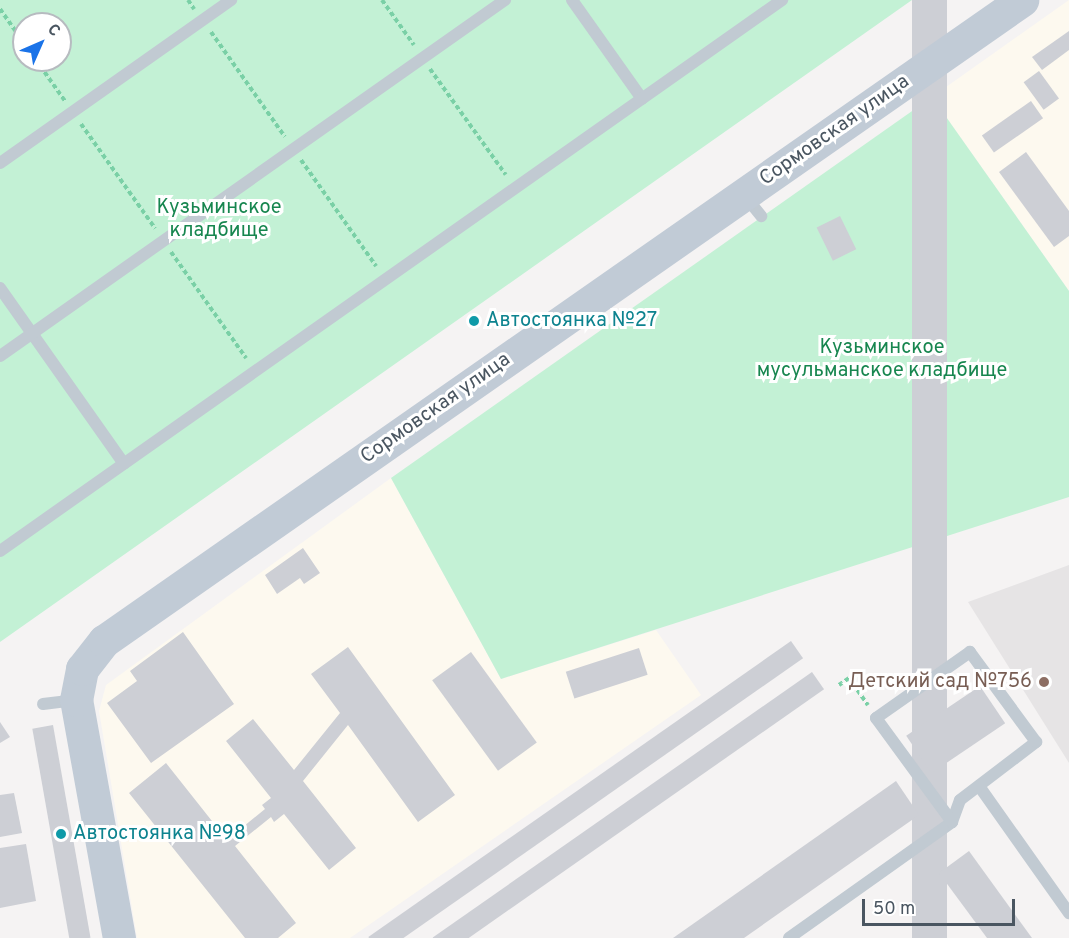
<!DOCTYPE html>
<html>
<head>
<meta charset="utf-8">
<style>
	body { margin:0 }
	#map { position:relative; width:1069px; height:938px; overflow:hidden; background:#f5f3f3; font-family:Overpass,sans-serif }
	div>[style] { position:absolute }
	.commercial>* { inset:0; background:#fdf9ef }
	.education>* { inset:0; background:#e6e4e5 }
	.green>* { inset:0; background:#c3f1d5 }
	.building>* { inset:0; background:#cdcfd5; transform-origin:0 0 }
	.path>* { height:4px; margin-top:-2px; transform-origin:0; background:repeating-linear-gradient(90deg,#7ad0a6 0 4.5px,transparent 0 7.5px) }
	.lane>* { height:12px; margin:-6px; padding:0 6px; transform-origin:6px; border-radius:6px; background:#c1cad2 }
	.secondary>* { height:33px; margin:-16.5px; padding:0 16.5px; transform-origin:16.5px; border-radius:16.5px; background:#c1cbd6 }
	.dots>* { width:16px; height:16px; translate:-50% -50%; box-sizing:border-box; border:3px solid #fff; border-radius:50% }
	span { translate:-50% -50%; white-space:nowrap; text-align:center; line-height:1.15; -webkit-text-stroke:6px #fff; paint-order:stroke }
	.street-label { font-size:20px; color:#4a5661 }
	.park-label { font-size:20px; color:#17864f }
	.culture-label { font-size:20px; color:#0d838f }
	.left { translate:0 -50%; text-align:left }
	.education-label { font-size:20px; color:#785e54 }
	.right { translate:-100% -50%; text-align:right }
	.north { position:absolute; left:12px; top:12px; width:60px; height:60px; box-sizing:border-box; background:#fff; border:2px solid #b7bbc0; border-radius:50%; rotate:45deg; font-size:16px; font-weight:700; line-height:24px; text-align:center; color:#4a5661 }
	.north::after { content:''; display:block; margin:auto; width:21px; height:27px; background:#1a73e8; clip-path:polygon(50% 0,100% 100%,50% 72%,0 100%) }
	.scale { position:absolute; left:862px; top:899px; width:153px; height:27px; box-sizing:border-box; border:3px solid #4a5661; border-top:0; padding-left:8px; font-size:18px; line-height:21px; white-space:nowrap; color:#4a5661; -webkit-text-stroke:4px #fff; paint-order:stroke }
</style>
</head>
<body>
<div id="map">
	<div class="commercial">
		<i style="clip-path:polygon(1069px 0,1069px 291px,932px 97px)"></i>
		<i style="clip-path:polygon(391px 478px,501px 679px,656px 630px,701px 695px,350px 938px,137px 938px,99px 711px,106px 685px)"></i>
	</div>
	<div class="education">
		<i style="clip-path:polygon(1069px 565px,1069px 763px,968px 602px)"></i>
	</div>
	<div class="green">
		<i style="clip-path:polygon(evenodd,0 0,912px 0,0 642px,0 0,24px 24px,60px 24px,60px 60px,24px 60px,24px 24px)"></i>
		<i style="clip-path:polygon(932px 97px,1069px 291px,1069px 497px,501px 679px,391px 478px)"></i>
	</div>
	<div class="building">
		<i style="left:912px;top:0;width:35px;height:1115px"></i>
		<i style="clip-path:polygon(1069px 31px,1069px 50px,1042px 70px,1032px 57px)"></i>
		<i style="left:1039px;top:71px;width:34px;height:19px;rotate:54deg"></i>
		<i style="left:1031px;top:101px;width:21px;height:60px;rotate:55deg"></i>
		<i style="clip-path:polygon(1026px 152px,1069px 211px,1069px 236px,1054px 247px,999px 172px)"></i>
		<i style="left:840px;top:216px;width:37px;height:26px;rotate:64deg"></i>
		<i style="clip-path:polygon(303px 548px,320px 573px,304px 584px,300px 578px,277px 594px,265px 575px)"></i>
		<i style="clip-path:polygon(183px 632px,234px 704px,151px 763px,107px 703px,137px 681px,130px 671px)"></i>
		<i style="left:791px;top:641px;width:21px;height:516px;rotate:55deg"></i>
		<i style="clip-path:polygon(348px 647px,455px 795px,418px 822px,348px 725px,303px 781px,356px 848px,329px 870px,284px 814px,274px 822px,271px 817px,235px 846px,296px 923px,278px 938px,245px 938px,129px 793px,166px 763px,227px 840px,265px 809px,262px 805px,271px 798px,226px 741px,253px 719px,294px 770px,340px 713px,311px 674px)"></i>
		<i style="left:639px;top:648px;width:28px;height:77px;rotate:72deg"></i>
		<i style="left:471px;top:652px;width:112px;height:48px;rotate:54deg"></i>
		<i style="left:812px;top:672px;width:21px;height:463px;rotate:55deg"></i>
		<i style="left:980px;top:686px;width:45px;height:89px;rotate:56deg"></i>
		<i style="clip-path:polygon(0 722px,10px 737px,0 743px)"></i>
		<i style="left:53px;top:725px;width:216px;height:21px;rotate:80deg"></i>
		<i style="clip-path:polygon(896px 781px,919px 815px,744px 938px,673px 938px)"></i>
		<i style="clip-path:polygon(14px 793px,22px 833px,0 837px,0 795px)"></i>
		<i style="clip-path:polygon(26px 844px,36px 901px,0 908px,0 848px)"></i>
		<i style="clip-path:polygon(969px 851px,1032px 938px,987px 938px,939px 873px)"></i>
	</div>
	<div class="path">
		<i style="left:188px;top:0;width:11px;rotate:56deg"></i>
		<i style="left:382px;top:0;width:55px;rotate:54.6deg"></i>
		<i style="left:0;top:9px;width:42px;rotate:54.8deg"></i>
		<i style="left:211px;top:32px;width:128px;rotate:54.8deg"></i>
		<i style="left:36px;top:60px;width:50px;rotate:54.7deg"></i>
		<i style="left:430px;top:69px;width:130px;rotate:54.4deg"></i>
		<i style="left:81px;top:124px;width:128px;rotate:54.6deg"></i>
		<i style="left:301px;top:160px;width:130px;rotate:54.7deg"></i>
		<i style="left:171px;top:252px;width:130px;rotate:54.7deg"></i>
		<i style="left:839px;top:685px;width:12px;rotate:-35deg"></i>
		<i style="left:849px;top:678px;width:33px;rotate:55deg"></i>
	</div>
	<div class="lane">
		<i style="left:572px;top:0;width:121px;rotate:54.7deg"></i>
		<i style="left:0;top:163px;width:283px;rotate:-35.2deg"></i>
		<i style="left:745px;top:196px;width:26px;rotate:51deg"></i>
		<i style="left:0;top:288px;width:215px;rotate:54.8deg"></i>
		<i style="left:0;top:356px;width:618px;rotate:-35.18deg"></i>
		<i style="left:0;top:551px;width:957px;rotate:-35.17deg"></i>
		<i style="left:43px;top:704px;width:32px;rotate:-7deg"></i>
		<i style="left:979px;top:786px;width:156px;rotate:54.7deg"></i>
		<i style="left:789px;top:938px;width:200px;rotate:-35.4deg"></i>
		<i style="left:952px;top:822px;width:23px;rotate:-70deg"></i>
		<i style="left:960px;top:800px;width:96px;rotate:-37.3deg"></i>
		<i style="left:1036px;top:742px;width:112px;rotate:-126.3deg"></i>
		<i style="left:970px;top:652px;width:115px;rotate:144.9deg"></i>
		<i style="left:876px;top:718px;width:129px;rotate:53.8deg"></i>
	</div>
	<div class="secondary">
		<i style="left:119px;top:938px;width:242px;rotate:-100.2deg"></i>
		<i style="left:76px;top:700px;width:32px;rotate:-79deg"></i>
		<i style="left:82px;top:669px;width:36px;rotate:-52deg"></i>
		<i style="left:104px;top:641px;width:1120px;rotate:-34.92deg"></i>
	</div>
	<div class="dots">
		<i style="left:474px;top:321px;background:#0f9aa8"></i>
		<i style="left:1044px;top:682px;background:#8d6e63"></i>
		<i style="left:61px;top:834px;background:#0f9aa8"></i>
	</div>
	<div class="street-label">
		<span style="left:835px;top:131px;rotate:-35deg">Сормовская улица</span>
		<span style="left:436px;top:409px;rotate:-35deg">Сормовская улица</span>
	</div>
	<div class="park-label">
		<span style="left:219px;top:220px">Кузьминское<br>кладбище</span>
		<span style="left:882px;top:360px">Кузьминское<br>мусульманское кладбище</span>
	</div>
	<div class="culture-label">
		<span class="left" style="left:486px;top:321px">Автостоянка №27</span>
		<span class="left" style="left:73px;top:834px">Автостоянка №98</span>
	</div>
	<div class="education-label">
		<span class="right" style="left:1032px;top:682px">Детский сад №756</span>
	</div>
	<div class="north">С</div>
	<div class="scale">50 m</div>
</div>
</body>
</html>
